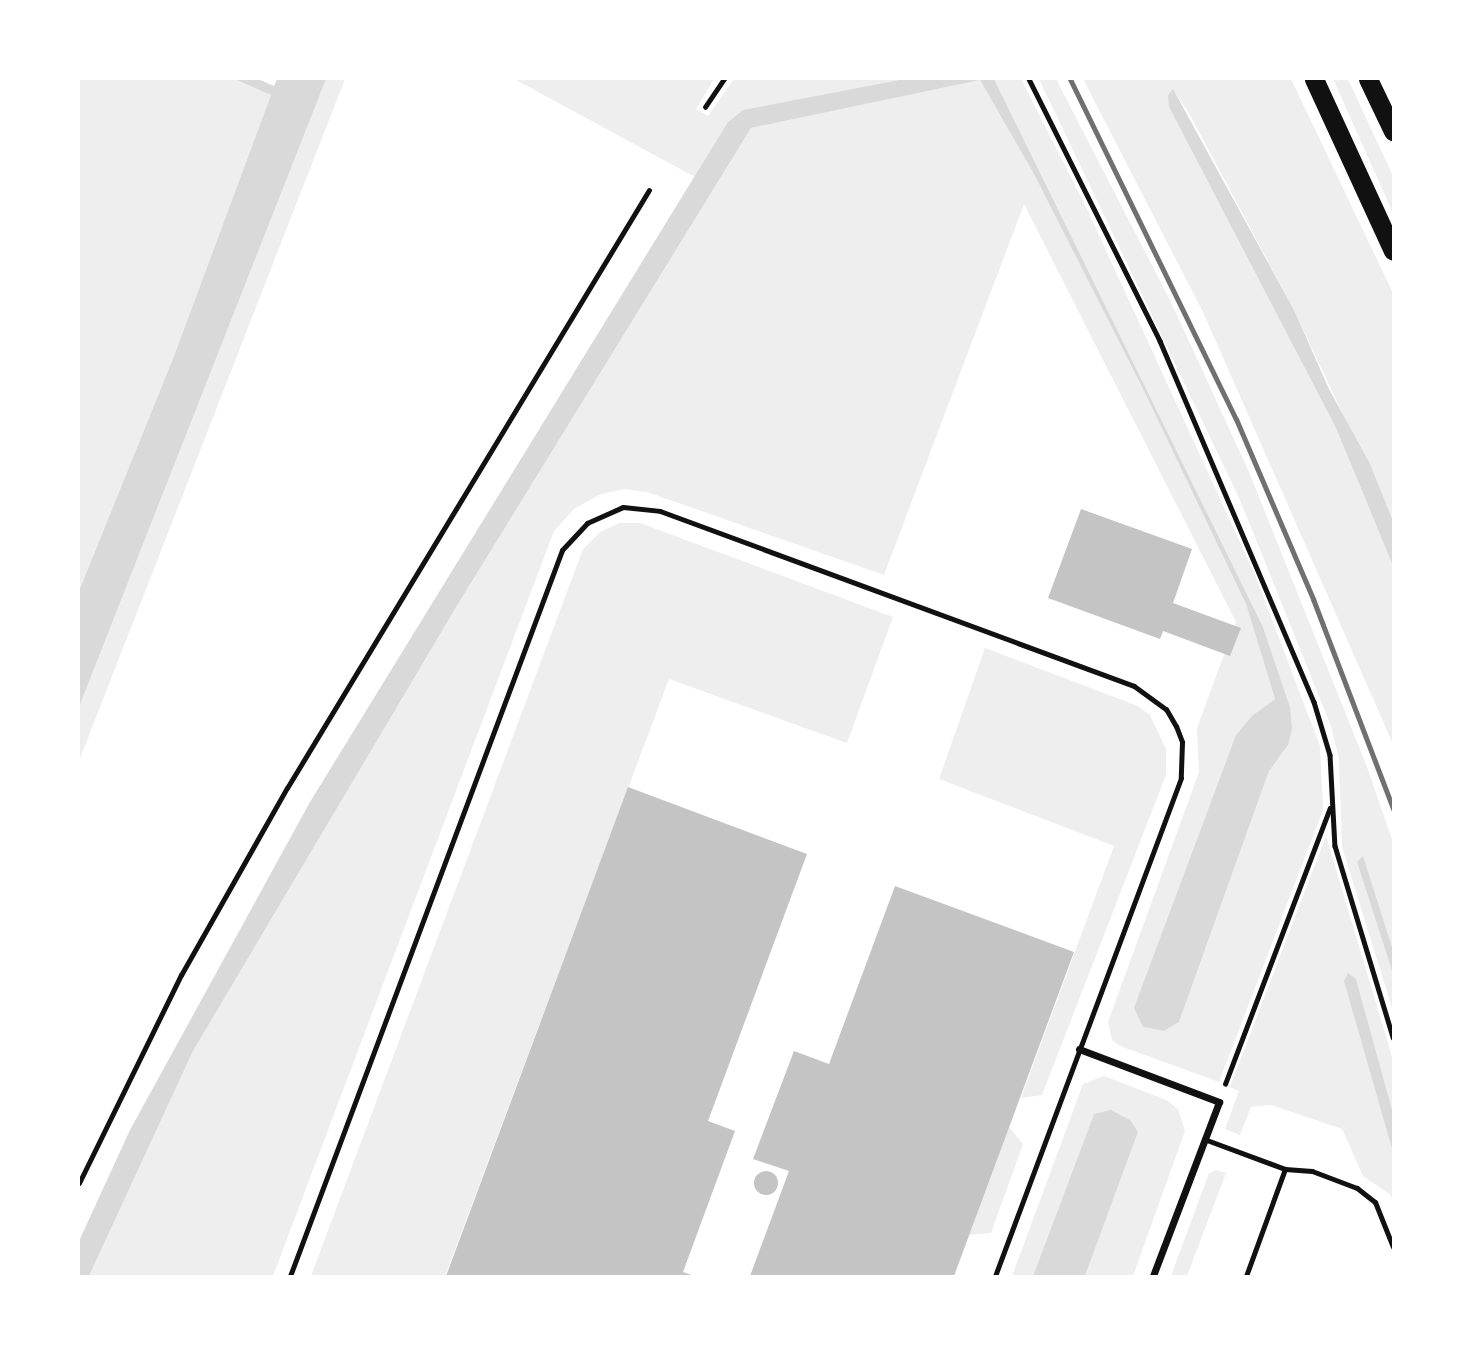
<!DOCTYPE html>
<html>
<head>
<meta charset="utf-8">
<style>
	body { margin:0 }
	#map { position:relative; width:1472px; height:1355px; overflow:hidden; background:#fff; font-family:Spectral,serif }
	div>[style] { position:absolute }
	.green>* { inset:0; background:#eee }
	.water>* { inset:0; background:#d9d9d9 }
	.building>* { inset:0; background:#c4c4c4 }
	.round { border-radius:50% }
	.path>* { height:4.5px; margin:-2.25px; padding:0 2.25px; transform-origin:2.25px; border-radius:2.25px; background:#111 }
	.service>* { height:5px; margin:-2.5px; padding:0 2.5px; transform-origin:2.5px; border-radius:2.5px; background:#111 }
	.minor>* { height:7px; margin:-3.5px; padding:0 3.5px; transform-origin:3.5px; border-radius:3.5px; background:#111 }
	.trunk>* { height:19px; margin:-9.5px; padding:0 9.5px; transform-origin:9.5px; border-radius:9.5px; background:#111 }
	.rail>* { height:5px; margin:-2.5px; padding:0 2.5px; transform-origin:2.5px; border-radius:2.5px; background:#707070 }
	span { translate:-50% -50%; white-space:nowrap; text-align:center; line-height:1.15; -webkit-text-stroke:5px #fff; paint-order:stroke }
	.frame { position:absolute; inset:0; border:80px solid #fff; pointer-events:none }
</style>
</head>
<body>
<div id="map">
	<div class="green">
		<i style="clip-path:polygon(79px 79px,234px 79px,271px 95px,174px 356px,79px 591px)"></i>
		<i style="clip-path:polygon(326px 79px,345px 79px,79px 761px,79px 707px)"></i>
		<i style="clip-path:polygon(514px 79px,714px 79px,696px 109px,708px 116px,734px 79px,904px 79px,743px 110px,728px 122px,695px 177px)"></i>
		<i style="clip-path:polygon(994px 79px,1021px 79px,1088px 211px,1255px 575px,1320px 746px,1323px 810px,1219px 1082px,1120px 1046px,1112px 1040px,1108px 1022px,1199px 772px,1197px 728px,1236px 622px,1024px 204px,884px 575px,647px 492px,624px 489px,601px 494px,574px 509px,554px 531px,273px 1276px,89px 1276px,193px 1051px,458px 604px,751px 128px,980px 80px,1035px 176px,1142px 387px,1246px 604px,1275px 699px,1253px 715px,1143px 1027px,1164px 1031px,1179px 1022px,1269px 771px,1288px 745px,1290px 707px,1263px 627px)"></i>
		<i style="clip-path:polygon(1039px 79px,1056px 79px,1172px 304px,1249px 472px,1367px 767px,1393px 842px,1393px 950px,1363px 857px,1357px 862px,1393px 974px,1393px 1011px,1342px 847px,1339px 759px,1331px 726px,1240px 500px)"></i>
		<i style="clip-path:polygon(1083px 79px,1291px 79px,1393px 293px,1393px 521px,1294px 310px,1189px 113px,1173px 90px,1169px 107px,1336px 428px,1393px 566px,1393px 744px,1203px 312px)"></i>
		<i style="clip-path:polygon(1333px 79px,1348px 79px,1393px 176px,1393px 213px)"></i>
		<i style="clip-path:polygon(619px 523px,640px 523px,893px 617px,847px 743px,669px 679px,445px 1276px,311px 1276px,583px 549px,600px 532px)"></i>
		<i style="clip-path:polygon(985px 648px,1138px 706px,1150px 715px,1166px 749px,1166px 775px,1042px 1095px,1021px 1098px,1114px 846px,939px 779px)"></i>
		<i style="clip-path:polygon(1326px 836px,1393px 1060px,1393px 1113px,1356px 979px,1393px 1152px,1393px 1206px,1391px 1195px,1363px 1176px,1342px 1129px,1271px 1105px,1251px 1107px,1240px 1135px,1225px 1129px,1239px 1091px,1230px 1087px)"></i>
		<i style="clip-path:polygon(1104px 1076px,1166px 1100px,1178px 1109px,1185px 1131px,1133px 1276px,1085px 1276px,1138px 1132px,1094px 1114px,1033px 1276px,1012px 1276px,1083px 1084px)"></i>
		<i style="clip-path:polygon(1009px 1127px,1023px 1144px,991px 1233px,969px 1235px)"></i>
		<i style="clip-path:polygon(1216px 1170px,1226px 1173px,1187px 1276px,1171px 1276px,1209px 1173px)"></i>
	</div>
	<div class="water">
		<i style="clip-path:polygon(234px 79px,258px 79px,274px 86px,277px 79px,326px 79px,79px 707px,79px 591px,174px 356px,271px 95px)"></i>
		<i style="clip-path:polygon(904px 79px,994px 79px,1263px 627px,1290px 707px,1292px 729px,1288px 745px,1269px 771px,1179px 1022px,1164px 1031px,1143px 1027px,1134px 1008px,1236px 735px,1253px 715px,1275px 699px,1246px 604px,1142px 387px,1035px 176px,980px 80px,751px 128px,458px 604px,193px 1051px,89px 1276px,79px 1276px,79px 1241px,130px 1130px,310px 802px,728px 122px,743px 110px)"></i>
		<i style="clip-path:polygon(1173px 89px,1294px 310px,1329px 389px,1370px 464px,1393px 521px,1393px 566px,1336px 428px,1169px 107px,1168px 95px)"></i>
		<i style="clip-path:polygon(1363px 856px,1393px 950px,1393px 974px,1357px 862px)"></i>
		<i style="clip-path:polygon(1348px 973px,1356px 979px,1393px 1113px,1393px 1152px,1344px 981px)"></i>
		<i style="clip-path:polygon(1111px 1110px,1130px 1120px,1138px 1132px,1085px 1276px,1033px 1276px,1094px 1114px)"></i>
	</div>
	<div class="building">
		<i style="clip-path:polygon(1081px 509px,1192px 549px,1173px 603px,1241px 628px,1230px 656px,1163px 631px,1160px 639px,1048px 598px)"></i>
		<i style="clip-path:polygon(628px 787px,807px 854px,708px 1121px,735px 1131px,683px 1272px,694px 1276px,446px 1276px)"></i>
		<i style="clip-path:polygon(895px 886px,1074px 952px,954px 1276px,750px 1276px,789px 1171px,753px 1159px,794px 1051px,829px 1064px)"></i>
		<i class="round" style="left:754px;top:1171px;width:24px;height:24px"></i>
	</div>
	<div class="path">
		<i style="left:1029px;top:79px;width:293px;rotate:63.4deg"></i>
		<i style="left:1160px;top:341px;width:392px;rotate:66.9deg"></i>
		<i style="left:1314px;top:702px;width:55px;rotate:73.2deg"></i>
		<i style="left:1330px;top:755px;width:91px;rotate:86.9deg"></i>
		<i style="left:1335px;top:846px;width:200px;rotate:73.1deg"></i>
		<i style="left:705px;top:107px;width:34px;rotate:-56deg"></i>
		<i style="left:1225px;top:1084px;width:295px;rotate:-69.2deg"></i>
	</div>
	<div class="service">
		<i style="left:1204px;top:1139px;width:86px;rotate:20.3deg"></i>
		<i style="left:79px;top:1183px;width:232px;rotate:-63.9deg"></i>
		<i style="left:181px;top:975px;width:215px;rotate:-60.5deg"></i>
		<i style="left:287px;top:788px;width:699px;rotate:-58.81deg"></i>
		<i style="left:290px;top:1276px;width:775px;rotate:-69.46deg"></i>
		<i style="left:562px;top:550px;width:37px;rotate:-47deg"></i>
		<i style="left:587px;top:523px;width:39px;rotate:-24deg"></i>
		<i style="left:623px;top:507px;width:37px;rotate:6deg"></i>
		<i style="left:660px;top:511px;width:505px;rotate:20.26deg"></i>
		<i style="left:1134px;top:686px;width:39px;rotate:36deg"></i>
		<i style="left:1166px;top:709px;width:20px;rotate:60deg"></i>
		<i style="left:1176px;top:726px;width:17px;rotate:69deg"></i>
		<i style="left:1182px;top:742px;width:36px;rotate:92deg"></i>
		<i style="left:1181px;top:778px;width:532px;rotate:110.48deg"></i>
		<i style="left:1246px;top:1276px;width:114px;rotate:-70deg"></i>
		<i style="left:1285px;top:1169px;width:27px;rotate:4deg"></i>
		<i style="left:1312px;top:1171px;width:48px;rotate:20.7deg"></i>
		<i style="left:1357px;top:1188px;width:23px;rotate:38deg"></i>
		<i style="left:1375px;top:1202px;width:48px;rotate:68.2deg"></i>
	</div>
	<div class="minor">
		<i style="left:1079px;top:1049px;width:150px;rotate:20.7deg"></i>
		<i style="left:1219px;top:1102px;width:186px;rotate:110.8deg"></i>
	</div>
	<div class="trunk">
		<i style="left:1314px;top:79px;width:189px;rotate:65.3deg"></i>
		<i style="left:1368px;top:79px;width:58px;rotate:64.3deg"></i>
	</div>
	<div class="rail">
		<i style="left:1070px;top:79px;width:378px;rotate:64deg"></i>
		<i style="left:1236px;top:419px;width:196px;rotate:66.8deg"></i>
		<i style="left:1313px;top:599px;width:225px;rotate:69.1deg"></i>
	</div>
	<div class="frame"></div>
</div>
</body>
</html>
